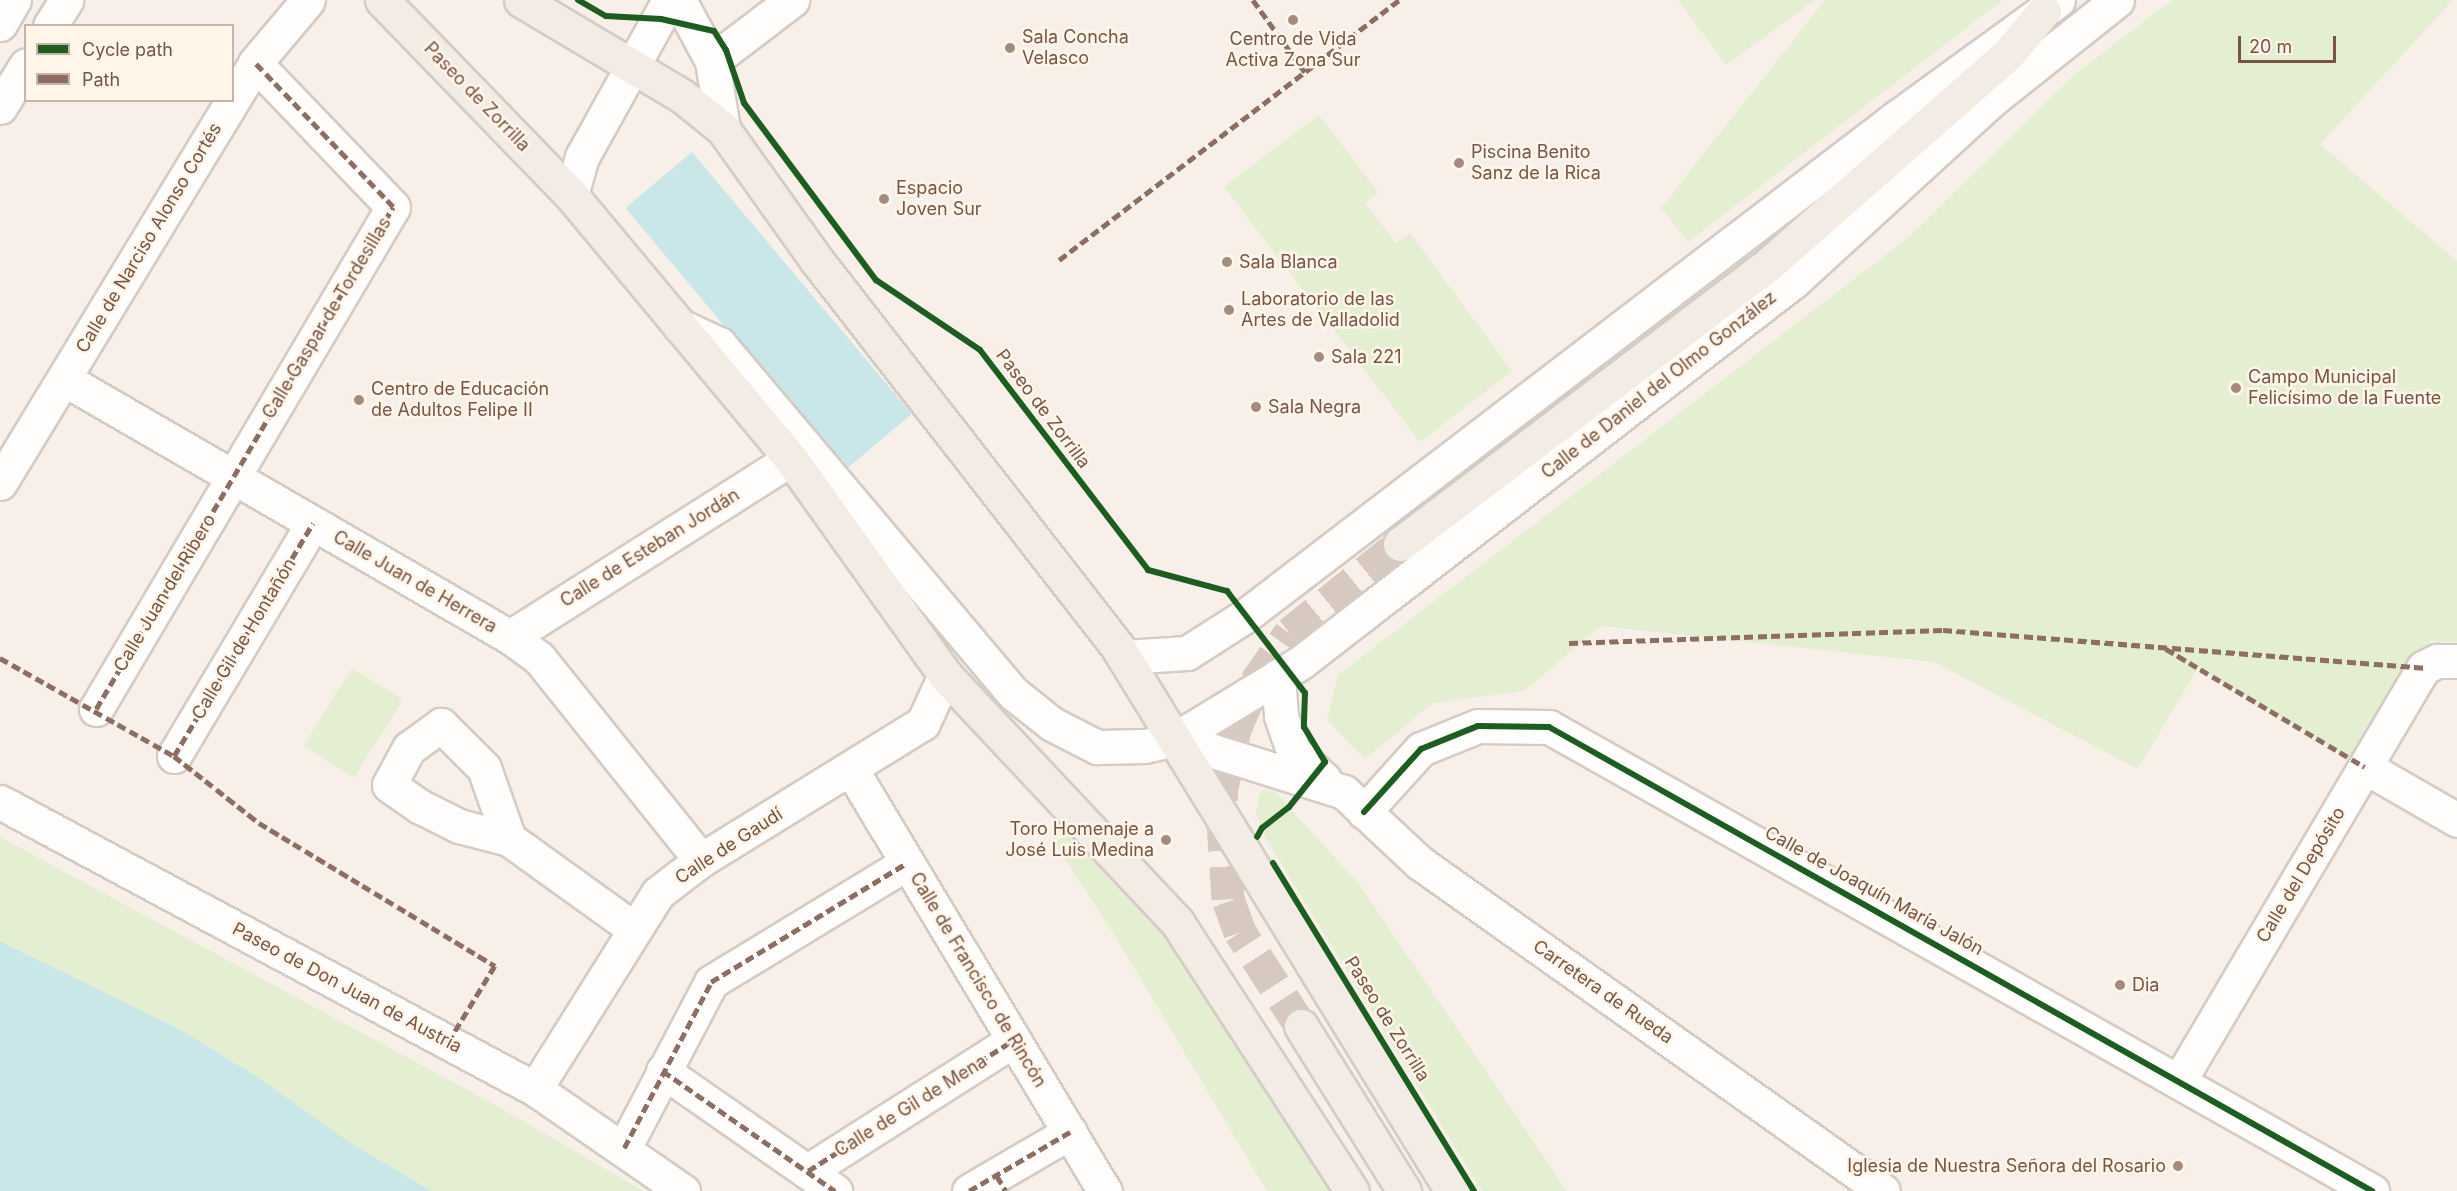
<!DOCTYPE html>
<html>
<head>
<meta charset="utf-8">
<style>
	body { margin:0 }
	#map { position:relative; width:2457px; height:1191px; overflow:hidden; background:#f8f0e8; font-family:Inter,sans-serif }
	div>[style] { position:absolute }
	.green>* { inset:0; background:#e4eed1; transform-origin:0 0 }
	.water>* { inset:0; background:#c9e7e8; transform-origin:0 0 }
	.primary-tunnel>* { height:33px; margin-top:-16.5px; transform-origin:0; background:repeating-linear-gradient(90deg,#d8c9c0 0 33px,transparent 0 49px) }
	.roads { filter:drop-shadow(2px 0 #d5cbc5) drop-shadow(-2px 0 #d5cbc5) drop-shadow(0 2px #d5cbc5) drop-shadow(0 -2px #d5cbc5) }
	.street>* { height:33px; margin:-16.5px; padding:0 16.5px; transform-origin:16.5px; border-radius:16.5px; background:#fefdfc }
	.secondary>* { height:33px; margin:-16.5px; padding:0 16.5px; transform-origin:16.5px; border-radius:16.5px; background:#fefdfc }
	.primary>* { height:33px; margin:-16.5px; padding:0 16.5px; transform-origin:16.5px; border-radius:16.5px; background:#f2ece4 }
	.quiet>* { height:4.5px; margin-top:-2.25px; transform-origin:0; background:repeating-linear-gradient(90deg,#8d6e63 0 9px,transparent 0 13.5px) }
	.cycleway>* { height:6px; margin:-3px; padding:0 3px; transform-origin:3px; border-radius:3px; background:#1b5e20 }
	.dots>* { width:16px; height:16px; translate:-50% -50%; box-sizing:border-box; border:3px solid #fff5e9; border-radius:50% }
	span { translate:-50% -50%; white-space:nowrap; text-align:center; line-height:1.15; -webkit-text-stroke:5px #fff5e9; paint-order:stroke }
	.poi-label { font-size:18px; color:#775546 }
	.left { translate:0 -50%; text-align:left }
	.right { translate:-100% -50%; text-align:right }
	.street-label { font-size:18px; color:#775546 }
	.legend { position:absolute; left:24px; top:24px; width:210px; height:78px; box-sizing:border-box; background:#fff5e9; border:2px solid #c9b5a8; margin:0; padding:8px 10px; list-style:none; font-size:18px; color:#775546 }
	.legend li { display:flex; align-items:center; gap:12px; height:30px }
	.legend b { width:30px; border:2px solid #c9b5a8 }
	.scale { position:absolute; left:2238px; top:36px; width:98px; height:27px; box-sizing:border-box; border:3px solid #775546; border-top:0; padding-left:8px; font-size:18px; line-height:21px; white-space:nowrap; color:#775546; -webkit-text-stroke:4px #fff5e9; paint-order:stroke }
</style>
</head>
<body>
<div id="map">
	<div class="green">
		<i style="clip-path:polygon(1678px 0,1815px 0,1726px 65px)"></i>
		<i style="clip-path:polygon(1825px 0,2003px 0,1688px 242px,1661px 208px)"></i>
		<i style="clip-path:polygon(2172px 0,2453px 0,2320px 144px,2457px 261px,2457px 642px,2431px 641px,2365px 767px,2198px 668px,2138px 769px,1934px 662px,1601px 626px,1524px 691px,1433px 703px,1365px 759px,1327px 720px,1338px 675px,1909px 237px,2075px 74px)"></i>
		<i style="clip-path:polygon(1319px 115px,1378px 192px,1365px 203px,1396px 243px,1410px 233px,1512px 371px,1420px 442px,1224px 187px)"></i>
		<i style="left:352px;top:668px;width:60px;height:92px;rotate:32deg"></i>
		<i style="clip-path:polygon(1264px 789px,1276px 793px,1359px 884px,1567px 1191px,1482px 1191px,1266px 839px,1256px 813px,1259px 795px)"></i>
		<i style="clip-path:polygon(1067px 835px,1131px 889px,1179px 947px,1329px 1191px,1267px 1191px,1116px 938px,1054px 842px)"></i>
		<i style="clip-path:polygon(0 837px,499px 1107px,643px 1191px,432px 1191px,352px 1144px,259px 1078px,181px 1030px,0 941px)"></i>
	</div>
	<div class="water">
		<i style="left:692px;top:152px;width:342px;height:87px;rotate:50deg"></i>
		<i style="clip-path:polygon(0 941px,181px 1030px,259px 1078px,352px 1144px,432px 1191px,0 1191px)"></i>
	</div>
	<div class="primary-tunnel">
		<i style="left:1301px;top:1026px;width:112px;rotate:-123deg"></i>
		<i style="left:1240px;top:932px;width:35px;rotate:-110deg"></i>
		<i style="left:1228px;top:899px;width:107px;rotate:-93.7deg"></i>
		<i style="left:1221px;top:792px;width:65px;rotate:-77.5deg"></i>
		<i style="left:1235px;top:729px;width:50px;rotate:-66.5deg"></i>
		<i style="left:1255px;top:683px;width:61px;rotate:-55deg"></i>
		<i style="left:1290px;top:633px;width:141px;rotate:-39deg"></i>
	</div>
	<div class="roads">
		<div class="street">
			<i style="left:712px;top:61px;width:101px;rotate:-37.3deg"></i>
			<i style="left:64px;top:379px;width:515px;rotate:30.05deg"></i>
			<i style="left:510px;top:637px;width:36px;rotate:36deg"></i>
			<i style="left:539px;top:658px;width:259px;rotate:51.3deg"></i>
			<i style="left:0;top:483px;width:491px;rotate:-58.7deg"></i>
			<i style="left:255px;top:63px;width:82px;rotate:-49.9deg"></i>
			<i style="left:510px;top:637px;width:333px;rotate:-32.4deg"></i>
			<i style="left:96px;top:709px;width:583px;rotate:-59.39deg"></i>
			<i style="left:393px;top:207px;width:199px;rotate:-133.8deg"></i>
			<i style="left:174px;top:756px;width:271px;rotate:-59.2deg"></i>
			<i style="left:2365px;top:767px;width:106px;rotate:29.9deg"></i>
			<i style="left:851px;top:769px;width:493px;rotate:59deg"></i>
			<i style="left:0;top:802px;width:607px;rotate:28.21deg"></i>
			<i style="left:535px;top:1089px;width:180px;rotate:34.6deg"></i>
			<i style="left:1364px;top:812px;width:85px;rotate:-47.9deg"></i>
			<i style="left:1421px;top:749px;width:61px;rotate:-22deg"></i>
			<i style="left:1478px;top:726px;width:71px;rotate:0.8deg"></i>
			<i style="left:1549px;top:727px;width:945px;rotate:29.41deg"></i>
			<i style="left:509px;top:839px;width:75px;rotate:-109.4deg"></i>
			<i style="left:484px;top:768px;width:61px;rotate:-135deg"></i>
			<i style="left:441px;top:725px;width:39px;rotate:144deg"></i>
			<i style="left:409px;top:748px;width:42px;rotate:118.4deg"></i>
			<i style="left:389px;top:785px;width:39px;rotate:35deg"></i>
			<i style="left:421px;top:807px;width:42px;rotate:26.6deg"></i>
			<i style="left:459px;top:826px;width:52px;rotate:14.6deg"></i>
			<i style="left:509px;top:839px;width:153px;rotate:35.7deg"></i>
			<i style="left:663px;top:1071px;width:210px;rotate:34.9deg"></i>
			<i style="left:2179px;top:1081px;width:480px;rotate:-59.4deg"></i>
			<i style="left:2423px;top:668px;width:16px;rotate:-27deg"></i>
			<i style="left:2437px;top:661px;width:20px"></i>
			<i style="left:535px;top:1089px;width:231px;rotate:-57.9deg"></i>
			<i style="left:658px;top:893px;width:54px;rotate:-37.5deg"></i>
			<i style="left:701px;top:860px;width:261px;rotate:-31.7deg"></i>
			<i style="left:923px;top:723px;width:53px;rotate:-65.4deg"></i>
			<i style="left:624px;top:1148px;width:187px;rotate:-62.3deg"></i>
			<i style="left:711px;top:982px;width:229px;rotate:-31.3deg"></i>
			<i style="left:808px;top:1171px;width:244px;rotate:-32.5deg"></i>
			<i style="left:969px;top:1191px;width:117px;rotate:-30.3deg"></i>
		</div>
		<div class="secondary">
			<i style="left:679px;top:0;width:69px;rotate:61.6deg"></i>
			<i style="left:712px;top:61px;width:69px;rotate:80.8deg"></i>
			<i style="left:0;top:24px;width:28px;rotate:-60deg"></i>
			<i style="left:50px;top:26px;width:31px;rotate:-58deg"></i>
			<i style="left:0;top:107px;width:49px;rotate:-58.2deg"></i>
			<i style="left:571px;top:195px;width:40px;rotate:-74deg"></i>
			<i style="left:582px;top:157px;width:179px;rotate:-61deg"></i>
			<i style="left:680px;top:326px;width:43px;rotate:24.8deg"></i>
			<i style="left:719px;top:344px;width:456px;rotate:49.9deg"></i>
			<i style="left:1013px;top:693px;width:50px;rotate:38.5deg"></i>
			<i style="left:1052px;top:724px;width:51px;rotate:27.1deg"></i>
			<i style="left:1097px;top:747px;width:48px;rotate:-1.2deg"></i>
			<i style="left:1145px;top:746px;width:31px;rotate:-13deg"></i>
			<i style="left:1175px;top:739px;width:146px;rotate:-31.3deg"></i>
			<i style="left:1300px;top:663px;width:78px;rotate:-37.7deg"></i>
			<i style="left:1362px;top:615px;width:546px;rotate:-37.71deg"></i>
			<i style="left:1794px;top:281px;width:271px;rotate:-42.5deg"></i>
			<i style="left:1994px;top:98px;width:157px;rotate:-38.5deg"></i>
			<i style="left:1124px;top:657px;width:63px;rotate:-3.6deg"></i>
			<i style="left:1187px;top:653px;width:69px;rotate:-32.5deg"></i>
			<i style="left:1245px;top:616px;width:821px;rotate:-37.43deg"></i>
			<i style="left:1897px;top:117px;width:199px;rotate:-36deg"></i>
			<i style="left:1278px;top:676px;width:40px;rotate:85.7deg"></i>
			<i style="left:1281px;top:716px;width:37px;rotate:71deg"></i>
			<i style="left:1293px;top:751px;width:42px;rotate:42.1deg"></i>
			<i style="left:1175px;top:739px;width:177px;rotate:17.4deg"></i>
			<i style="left:1344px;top:792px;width:104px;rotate:43.1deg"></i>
			<i style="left:1420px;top:863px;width:567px;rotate:35.31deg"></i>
		</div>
		<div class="primary">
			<i style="left:382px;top:0;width:272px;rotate:45.9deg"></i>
			<i style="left:571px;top:195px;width:344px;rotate:50.2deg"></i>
			<i style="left:791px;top:459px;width:265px;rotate:54.5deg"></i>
			<i style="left:945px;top:675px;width:339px;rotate:46.8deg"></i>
			<i style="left:1177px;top:922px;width:321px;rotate:57deg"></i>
			<i style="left:521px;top:0;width:187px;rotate:30.8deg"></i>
			<i style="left:682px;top:96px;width:53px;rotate:38.8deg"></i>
			<i style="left:723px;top:129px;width:163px;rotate:54.5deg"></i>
			<i style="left:818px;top:262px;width:487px;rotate:52.1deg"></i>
			<i style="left:1117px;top:646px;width:640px;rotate:58.42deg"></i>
			<i style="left:1400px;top:544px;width:465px;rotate:-37.2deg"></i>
			<i style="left:1770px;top:263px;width:317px;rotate:-41.3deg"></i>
			<i style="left:2008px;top:54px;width:56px;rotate:-50.1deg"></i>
			<i style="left:1301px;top:1026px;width:195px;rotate:58deg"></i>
		</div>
	</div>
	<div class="quiet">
		<i style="left:1253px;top:0;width:89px;rotate:54.2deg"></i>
		<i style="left:1059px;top:260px;width:428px;rotate:-37.4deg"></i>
		<i style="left:1569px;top:643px;width:374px;rotate:-2deg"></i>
		<i style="left:1943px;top:630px;width:482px;rotate:4.5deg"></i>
		<i style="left:2166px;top:649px;width:231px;rotate:30.7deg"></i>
		<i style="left:0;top:658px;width:200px;rotate:29.4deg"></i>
		<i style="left:174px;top:756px;width:108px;rotate:38.2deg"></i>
		<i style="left:259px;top:823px;width:276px;rotate:31.2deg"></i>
		<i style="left:495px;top:966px;width:90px;rotate:121.4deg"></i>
		<i style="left:96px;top:709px;width:583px;rotate:-59.39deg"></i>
		<i style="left:393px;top:207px;width:199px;rotate:-133.8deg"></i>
		<i style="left:174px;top:756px;width:271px;rotate:-59.2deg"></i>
		<i style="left:663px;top:1071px;width:210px;rotate:34.9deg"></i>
		<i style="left:624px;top:1148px;width:187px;rotate:-62.3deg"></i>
		<i style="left:711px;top:982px;width:229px;rotate:-31.3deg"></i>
		<i style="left:808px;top:1171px;width:244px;rotate:-32.5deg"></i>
		<i style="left:997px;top:1176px;width:17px;rotate:59deg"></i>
		<i style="left:969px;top:1191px;width:117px;rotate:-30.3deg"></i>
	</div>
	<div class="cycleway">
		<i style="left:578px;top:0;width:32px;rotate:30deg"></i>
		<i style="left:606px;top:16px;width:55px;rotate:3.1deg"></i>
		<i style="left:661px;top:19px;width:54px;rotate:12.8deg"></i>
		<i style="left:714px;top:31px;width:22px;rotate:58deg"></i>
		<i style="left:726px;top:50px;width:56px;rotate:71.2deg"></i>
		<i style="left:744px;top:103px;width:221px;rotate:53.3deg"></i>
		<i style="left:876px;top:280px;width:125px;rotate:33.9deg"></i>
		<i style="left:980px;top:350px;width:277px;rotate:52.6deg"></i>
		<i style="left:1148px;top:570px;width:82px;rotate:14.9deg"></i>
		<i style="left:1227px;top:591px;width:128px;rotate:52.6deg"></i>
		<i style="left:1305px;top:693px;width:34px;rotate:92deg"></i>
		<i style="left:1304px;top:727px;width:41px;rotate:59deg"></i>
		<i style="left:1325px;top:762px;width:58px;rotate:128.7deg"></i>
		<i style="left:1289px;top:807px;width:34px;rotate:142deg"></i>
		<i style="left:1262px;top:828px;width:10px;rotate:119deg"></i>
		<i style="left:1364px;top:812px;width:85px;rotate:-47.9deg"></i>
		<i style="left:1421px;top:749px;width:61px;rotate:-22deg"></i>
		<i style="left:1478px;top:726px;width:71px;rotate:0.8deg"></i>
		<i style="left:1549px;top:727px;width:945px;rotate:29.41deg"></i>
		<i style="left:1273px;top:863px;width:385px;rotate:58.5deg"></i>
	</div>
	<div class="dots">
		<i style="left:1293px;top:20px;background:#a48b7f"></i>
		<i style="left:1010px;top:48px;background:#a48b7f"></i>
		<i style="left:1459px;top:163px;background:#a48b7f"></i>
		<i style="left:884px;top:199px;background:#a48b7f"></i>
		<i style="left:1227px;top:262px;background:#a48b7f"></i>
		<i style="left:1229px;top:310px;background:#a48b7f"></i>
		<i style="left:1319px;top:357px;background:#a48b7f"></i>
		<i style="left:2236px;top:388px;background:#a48b7f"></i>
		<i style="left:359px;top:400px;background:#a48b7f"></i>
		<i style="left:1256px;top:407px;background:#a48b7f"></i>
		<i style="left:1166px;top:840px;background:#a48b7f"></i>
		<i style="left:2120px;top:985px;background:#a48b7f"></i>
		<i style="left:2178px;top:1166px;background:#a48b7f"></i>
	</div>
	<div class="poi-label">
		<span class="left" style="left:1022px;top:48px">Sala Concha<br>Velasco</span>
		<span style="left:1293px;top:50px">Centro de Vida<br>Activa Zona Sur</span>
		<span class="left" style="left:1471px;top:163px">Piscina Benito<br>Sanz de la Rica</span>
		<span class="left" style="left:896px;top:199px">Espacio<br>Joven Sur</span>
		<span class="left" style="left:1239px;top:262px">Sala Blanca</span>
		<span class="left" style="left:1241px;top:310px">Laboratorio de las<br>Artes de Valladolid</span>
		<span class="left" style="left:1331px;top:357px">Sala 221</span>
		<span class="left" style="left:2248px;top:388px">Campo Municipal<br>Felicísimo de la Fuente</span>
		<span class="left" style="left:371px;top:400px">Centro de Educación<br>de Adultos Felipe II</span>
		<span class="left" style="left:1268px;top:407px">Sala Negra</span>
		<span class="right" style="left:1154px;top:840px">Toro Homenaje a<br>José Luis Medina</span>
		<span class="left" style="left:2132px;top:985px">Dia</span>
		<span class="right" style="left:2166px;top:1166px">Iglesia de Nuestra Señora del Rosario</span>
	</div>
	<div class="street-label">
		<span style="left:477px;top:97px;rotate:46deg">Paseo de Zorrilla</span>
		<span style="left:149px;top:238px;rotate:-59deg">Calle de Narciso Alonso Cortés</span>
		<span style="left:327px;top:318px;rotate:-59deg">Calle Gaspar de Tordesillas</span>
		<span style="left:1659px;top:385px;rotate:-38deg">Calle de Daniel del Olmo González</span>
		<span style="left:1043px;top:409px;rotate:53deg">Paseo de Zorrilla</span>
		<span style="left:650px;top:548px;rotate:-32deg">Calle de Esteban Jordán</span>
		<span style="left:415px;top:582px;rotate:30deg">Calle Juan de Herrera</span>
		<span style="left:165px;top:593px;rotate:-59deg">Calle Juan del Ribero</span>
		<span style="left:244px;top:639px;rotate:-59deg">Calle Gil de Hontañón</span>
		<span style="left:729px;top:846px;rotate:-33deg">Calle de Gaudí</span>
		<span style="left:2301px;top:875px;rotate:-59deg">Calle del Depósito</span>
		<span style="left:1874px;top:891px;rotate:29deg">Calle de Joaquín María Jalón</span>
		<span style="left:978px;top:980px;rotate:59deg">Calle de Francisco de Rincón</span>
		<span style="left:347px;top:988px;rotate:28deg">Paseo de Don Juan de Austria</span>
		<span style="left:1603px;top:992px;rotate:35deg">Carretera de Rueda</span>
		<span style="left:1387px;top:1019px;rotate:58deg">Paseo de Zorrilla</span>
		<span style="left:911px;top:1106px;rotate:-32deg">Calle de Gil de Mena</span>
	</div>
	<ul class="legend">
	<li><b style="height:8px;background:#1b5e20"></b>Cycle path</li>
	<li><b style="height:8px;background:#8d6e63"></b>Path</li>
	</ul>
	<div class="scale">20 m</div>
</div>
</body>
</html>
